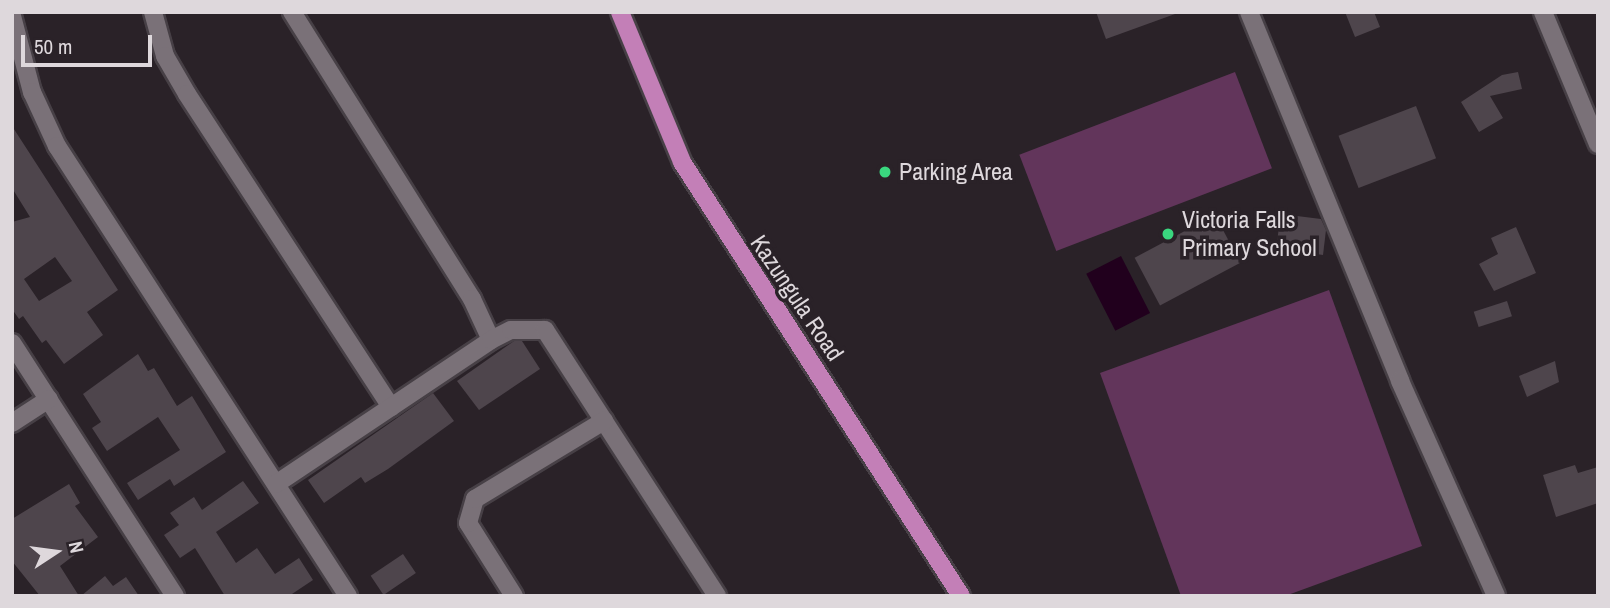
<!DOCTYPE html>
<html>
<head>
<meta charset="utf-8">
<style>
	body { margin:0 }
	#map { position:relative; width:1610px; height:608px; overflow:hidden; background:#2a2228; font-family:"Archivo Narrow",sans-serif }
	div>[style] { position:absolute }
	.green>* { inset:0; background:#62355b; transform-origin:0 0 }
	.water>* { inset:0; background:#21001d; transform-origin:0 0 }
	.building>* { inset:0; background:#4e454c; transform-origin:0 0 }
	.roads { filter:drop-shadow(2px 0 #474046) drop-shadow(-2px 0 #474046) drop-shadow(0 2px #474046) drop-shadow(0 -2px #474046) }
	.minor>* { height:18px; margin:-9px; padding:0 9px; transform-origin:9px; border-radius:9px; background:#7a7178 }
	.major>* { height:18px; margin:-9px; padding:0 9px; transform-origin:9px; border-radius:9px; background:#c37fb7 }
	.dots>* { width:19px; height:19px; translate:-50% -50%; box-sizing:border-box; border:4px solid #2a2228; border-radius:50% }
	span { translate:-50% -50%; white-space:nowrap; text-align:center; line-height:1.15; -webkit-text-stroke:7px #2a2228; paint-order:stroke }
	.poi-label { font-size:24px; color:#ded8dc }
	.left { translate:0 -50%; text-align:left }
	.street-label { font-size:24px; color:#ded8dc }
	.frame { position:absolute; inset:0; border:14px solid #ded8dc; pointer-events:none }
	.north { position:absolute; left:21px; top:517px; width:70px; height:70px; -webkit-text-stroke:5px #2a2228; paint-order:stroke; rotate:77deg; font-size:19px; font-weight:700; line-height:28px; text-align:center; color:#ded8dc }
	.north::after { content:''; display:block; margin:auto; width:24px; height:32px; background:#ded8dc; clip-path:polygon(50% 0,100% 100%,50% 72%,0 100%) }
	.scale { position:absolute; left:21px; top:35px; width:131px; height:32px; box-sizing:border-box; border:4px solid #ded8dc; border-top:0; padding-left:9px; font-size:21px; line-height:24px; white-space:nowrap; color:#ded8dc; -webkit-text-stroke:5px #2a2228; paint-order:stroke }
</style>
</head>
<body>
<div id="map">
	<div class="green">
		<i style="left:1235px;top:72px;width:103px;height:231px;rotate:69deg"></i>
		<i style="clip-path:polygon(1329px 290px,1422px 546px,1285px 596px,1181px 596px,1100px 373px)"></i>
	</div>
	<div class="water">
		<i style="left:1121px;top:256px;width:64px;height:39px;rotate:63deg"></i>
	</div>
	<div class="building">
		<i style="clip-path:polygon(1096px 12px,1175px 12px,1175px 14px,1106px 39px)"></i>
		<i style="clip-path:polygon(1345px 12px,1374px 12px,1380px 27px,1355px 37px)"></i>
		<i style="clip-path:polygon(1518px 72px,1522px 89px,1490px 96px,1503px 118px,1479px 132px,1461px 102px,1502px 75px)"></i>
		<i style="left:1416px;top:106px;width:56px;height:83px;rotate:69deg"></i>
		<i style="clip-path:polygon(evenodd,12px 126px,118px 290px,87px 312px,103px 335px,64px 364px,46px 340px,42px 343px,23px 316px,19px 319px,12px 309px,12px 222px,30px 217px,12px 188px,12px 126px,55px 257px,72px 281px,39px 301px,24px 279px,55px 257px)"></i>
		<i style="clip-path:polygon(1281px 214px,1321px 219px,1326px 230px,1323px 255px,1276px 248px)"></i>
		<i style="left:1215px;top:215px;width:54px;height:91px;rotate:62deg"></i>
		<i style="clip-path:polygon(1516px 227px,1536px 273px,1494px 291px,1479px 264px,1498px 254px,1491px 238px)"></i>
		<i style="left:1507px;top:301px;width:16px;height:35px;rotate:72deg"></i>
		<i style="clip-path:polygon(514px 341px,522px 341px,540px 369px,479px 410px,457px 381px)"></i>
		<i style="clip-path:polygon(138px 354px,148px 371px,154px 368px,177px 406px,192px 396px,226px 452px,174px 486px,170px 479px,138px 500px,127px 483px,180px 450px,158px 417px,107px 451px,92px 428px,101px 422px,83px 394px)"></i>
		<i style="clip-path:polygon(1555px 361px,1559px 382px,1527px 397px,1519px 376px)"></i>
		<i style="clip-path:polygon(433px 393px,454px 421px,388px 469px,365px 483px,361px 477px,324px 503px,308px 480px)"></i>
		<i style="clip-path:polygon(1575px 465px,1578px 473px,1598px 467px,1598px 503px,1556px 517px,1543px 475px)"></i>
		<i style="clip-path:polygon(243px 481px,259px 503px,216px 532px,236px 563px,257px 548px,275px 574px,299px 558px,313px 580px,289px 596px,225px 596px,195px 548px,180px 558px,164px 535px,179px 525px,170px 513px,194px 497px,202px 510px)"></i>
		<i style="clip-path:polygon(69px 484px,80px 503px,75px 506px,98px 537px,60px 566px,79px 596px,40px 596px,12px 561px,12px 519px)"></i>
		<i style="left:403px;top:554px;width:23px;height:39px;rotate:56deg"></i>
		<i style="clip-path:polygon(105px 576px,113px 586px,126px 577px,139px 596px,81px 596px)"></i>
	</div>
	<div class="roads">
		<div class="minor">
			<i style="left:153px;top:12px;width:46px;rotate:74.7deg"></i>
			<i style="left:165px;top:56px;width:44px;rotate:59.9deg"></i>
			<i style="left:187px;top:94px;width:374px;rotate:56.9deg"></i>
			<i style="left:292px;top:12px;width:339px;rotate:57.9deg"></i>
			<i style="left:472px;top:299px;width:45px;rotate:65.1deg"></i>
			<i style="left:1249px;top:12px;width:399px;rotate:67.7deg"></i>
			<i style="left:1400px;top:381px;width:235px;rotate:65.9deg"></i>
			<i style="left:1543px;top:12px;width:143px;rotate:67.4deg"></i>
			<i style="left:12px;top:16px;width:79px;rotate:75.3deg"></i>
			<i style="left:32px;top:92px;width:60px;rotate:65.2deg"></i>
			<i style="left:57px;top:146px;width:536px;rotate:57.11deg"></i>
			<i style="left:12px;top:343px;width:301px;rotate:57.2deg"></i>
			<i style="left:12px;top:423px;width:44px;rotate:-33deg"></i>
			<i style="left:276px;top:484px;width:259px;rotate:-33.8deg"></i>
			<i style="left:491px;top:340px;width:22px;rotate:-27deg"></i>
			<i style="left:511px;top:330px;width:34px"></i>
			<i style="left:545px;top:330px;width:317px;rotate:57.1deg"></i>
			<i style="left:514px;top:596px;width:86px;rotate:-122.2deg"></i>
			<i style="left:468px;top:523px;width:25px;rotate:-74deg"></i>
			<i style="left:475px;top:499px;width:151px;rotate:-31.2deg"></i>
		</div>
		<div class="major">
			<i style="left:620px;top:12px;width:162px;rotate:67.5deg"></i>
			<i style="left:682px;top:162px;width:516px;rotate:57.26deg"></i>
		</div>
	</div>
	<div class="dots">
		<i style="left:885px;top:172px;background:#3ad77f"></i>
		<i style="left:1168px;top:234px;background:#3ad77f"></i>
	</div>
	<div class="poi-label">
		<span class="left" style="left:899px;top:172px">Parking Area</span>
		<span class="left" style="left:1182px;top:234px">Victoria Falls<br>Primary School</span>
	</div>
	<div class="street-label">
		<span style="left:797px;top:298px;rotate:56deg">Kazungula Road</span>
	</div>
	<div class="frame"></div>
	<div class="north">N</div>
	<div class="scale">50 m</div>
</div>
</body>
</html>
